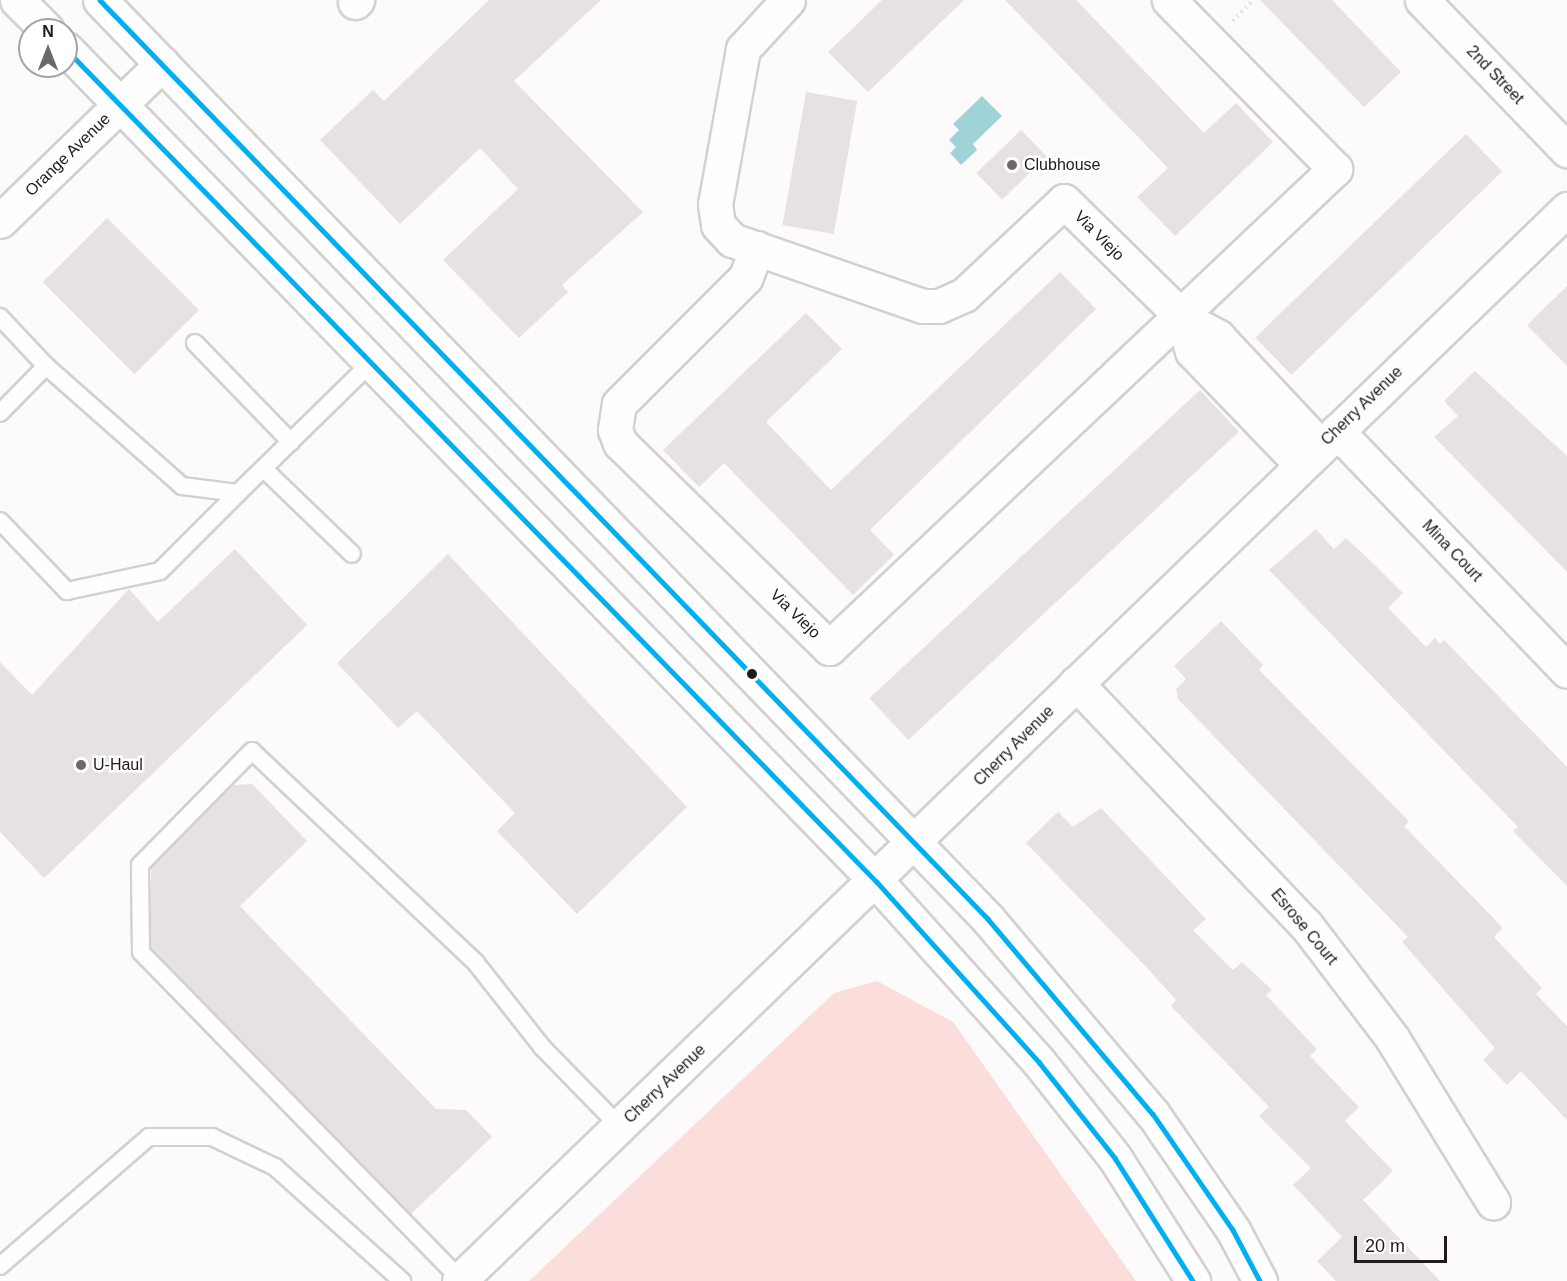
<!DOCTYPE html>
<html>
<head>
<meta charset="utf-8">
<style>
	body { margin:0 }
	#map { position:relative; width:1567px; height:1281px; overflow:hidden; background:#fcfafa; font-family:Arial,sans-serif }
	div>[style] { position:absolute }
	.green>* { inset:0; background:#fbdddb }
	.water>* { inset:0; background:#9fd3d8 }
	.building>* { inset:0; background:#e6e2e2; transform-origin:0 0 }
	.path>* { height:4px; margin-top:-2px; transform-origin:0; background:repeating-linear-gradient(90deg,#e0e0e0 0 1.5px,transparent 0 6px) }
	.roads { filter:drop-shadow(2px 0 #d4d0d0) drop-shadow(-2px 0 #d4d0d0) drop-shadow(0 2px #d4d0d0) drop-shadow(0 -2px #d4d0d0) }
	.lane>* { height:16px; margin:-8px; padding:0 8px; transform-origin:8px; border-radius:8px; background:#fffefe }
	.street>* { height:33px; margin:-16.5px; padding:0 16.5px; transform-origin:16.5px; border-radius:16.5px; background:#fffefe }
	.secondary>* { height:33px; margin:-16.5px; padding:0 16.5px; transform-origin:16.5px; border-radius:16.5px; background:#fffefe }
	.bus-1>* { height:4.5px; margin:-2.25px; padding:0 2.25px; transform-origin:2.25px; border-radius:2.25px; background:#00aff2 }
	.dots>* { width:16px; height:16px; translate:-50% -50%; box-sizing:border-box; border:3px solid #fff; border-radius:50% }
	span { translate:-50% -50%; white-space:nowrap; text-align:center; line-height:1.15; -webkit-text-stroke:5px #fff; paint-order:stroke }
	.street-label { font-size:16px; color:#201a19 }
	.poi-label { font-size:16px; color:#201a19 }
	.left { translate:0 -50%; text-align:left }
	.north { position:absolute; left:18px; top:18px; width:60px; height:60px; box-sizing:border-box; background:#fff; border:2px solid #a6a3a3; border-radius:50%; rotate:0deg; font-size:16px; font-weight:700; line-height:24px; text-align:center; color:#201a19 }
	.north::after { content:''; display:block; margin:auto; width:21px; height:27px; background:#6d6868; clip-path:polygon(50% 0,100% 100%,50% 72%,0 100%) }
	.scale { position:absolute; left:1354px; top:1236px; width:93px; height:27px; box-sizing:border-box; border:3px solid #201a19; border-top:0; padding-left:8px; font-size:18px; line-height:21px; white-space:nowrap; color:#201a19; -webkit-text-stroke:4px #fff; paint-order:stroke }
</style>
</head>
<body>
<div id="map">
	<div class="green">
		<i style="clip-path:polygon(877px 981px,953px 1022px,1136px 1281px,529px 1281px,834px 993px)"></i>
	</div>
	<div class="water">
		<i style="clip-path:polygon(982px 96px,1002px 116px,973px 144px,977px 150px,961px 165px,950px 153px,956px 147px,949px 140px,959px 130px,953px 124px)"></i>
	</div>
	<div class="building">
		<i style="clip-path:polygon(489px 0,601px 0,514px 81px,643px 212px,562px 285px,568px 292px,519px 338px,443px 260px,518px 189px,480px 148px,400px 224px,320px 140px,373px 90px,384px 101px)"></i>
		<i style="clip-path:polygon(882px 0,964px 0,868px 92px,828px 52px)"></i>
		<i style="clip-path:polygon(1005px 0,1076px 0,1204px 133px,1236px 103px,1273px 142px,1175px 236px,1137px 197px,1168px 168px)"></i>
		<i style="clip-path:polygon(1260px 0,1332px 0,1401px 72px,1364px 107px)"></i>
		<i style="left:806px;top:92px;width:52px;height:135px;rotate:10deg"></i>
		<i style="left:1021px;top:130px;width:37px;height:62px;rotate:46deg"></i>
		<i style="left:1466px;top:134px;width:52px;height:293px;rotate:46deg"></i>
		<i style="left:107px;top:218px;width:130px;height:91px;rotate:45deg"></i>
		<i style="clip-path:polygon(1060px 272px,1096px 309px,870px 530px,894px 555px,853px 595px,724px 463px,699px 487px,663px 450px,806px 313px,842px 349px,766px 422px,831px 490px)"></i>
		<i style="clip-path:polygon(1567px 286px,1567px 366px,1527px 325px)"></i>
		<i style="clip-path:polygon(1475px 371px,1567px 456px,1567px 572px,1434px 437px,1458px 416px,1444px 401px)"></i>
		<i style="left:1200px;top:390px;width:57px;height:452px;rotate:47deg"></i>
		<i style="clip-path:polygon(1316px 529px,1334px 549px,1346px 538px,1377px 567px,1403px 593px,1388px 608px,1426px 647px,1435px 638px,1440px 644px,1444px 640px,1567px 767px,1567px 886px,1513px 831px,1518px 827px,1269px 570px)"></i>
		<i style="clip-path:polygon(235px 549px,307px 625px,44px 878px,0 832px,0 662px,32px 695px,129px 589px,158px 622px)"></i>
		<i style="clip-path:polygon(448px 554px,687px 807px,577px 914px,497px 831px,515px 813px,417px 711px,398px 728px,337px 663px)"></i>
		<i style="clip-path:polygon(1221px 621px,1263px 665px,1259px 670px,1409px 821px,1404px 826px,1503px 928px,1494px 937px,1542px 988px,1536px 994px,1567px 1026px,1567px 1120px,1521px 1071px,1507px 1085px,1483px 1060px,1495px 1048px,1402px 942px,1408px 937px,1178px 699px,1176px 689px,1186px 679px,1174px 666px)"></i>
		<i style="clip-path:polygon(252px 784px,307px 841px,240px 906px,436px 1109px,466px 1110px,492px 1137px,411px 1214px,151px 947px,151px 869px,234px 785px)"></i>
		<i style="clip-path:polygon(1101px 808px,1206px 919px,1193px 930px,1233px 970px,1242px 962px,1272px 990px,1266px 995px,1317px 1049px,1310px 1056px,1359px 1107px,1345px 1121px,1393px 1171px,1363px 1200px,1440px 1281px,1336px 1281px,1317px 1261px,1342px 1237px,1293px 1185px,1311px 1168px,1259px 1116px,1269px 1107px,1171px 1006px,1176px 1000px,1148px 969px,1026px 843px,1058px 812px,1073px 827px)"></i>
	</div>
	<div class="path">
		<i style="left:1233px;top:21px;width:29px;rotate:-46deg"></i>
	</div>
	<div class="roads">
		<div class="lane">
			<i style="left:0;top:317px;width:67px;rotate:46.8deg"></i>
			<i style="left:46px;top:366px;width:181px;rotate:41.4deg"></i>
			<i style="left:182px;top:486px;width:56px;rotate:7.1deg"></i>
			<i style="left:238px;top:493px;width:187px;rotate:-44.4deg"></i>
			<i style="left:195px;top:343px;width:138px;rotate:45.9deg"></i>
			<i style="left:0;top:413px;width:66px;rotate:-45.6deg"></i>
			<i style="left:264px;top:469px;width:122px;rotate:44deg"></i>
			<i style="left:0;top:521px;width:97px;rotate:46.3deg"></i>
			<i style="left:67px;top:591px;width:95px;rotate:-12.1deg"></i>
			<i style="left:160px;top:571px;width:110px;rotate:-45deg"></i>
			<i style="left:0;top:1266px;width:197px;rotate:-40.9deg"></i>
			<i style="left:149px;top:1137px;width:63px"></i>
			<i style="left:212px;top:1137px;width:70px;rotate:25.5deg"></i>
			<i style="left:275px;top:1167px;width:171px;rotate:41.9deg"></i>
			<i style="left:461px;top:1280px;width:458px;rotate:-134.3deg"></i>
			<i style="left:141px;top:952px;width:87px;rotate:-90.7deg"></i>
			<i style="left:140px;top:865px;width:160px;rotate:-45.5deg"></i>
			<i style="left:252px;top:751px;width:308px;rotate:43.4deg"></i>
			<i style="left:476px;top:963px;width:107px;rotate:51.8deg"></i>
			<i style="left:542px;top:1047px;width:112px;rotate:45.7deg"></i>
		</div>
		<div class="street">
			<i style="left:788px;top:0;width:67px;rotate:132.6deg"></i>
			<i style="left:743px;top:49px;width:158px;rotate:100.2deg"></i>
			<i style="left:715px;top:205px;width:20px;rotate:81deg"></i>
			<i style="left:718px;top:225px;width:21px;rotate:47deg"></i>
			<i style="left:732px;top:240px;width:202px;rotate:19.1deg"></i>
			<i style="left:923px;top:306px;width:16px"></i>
			<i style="left:939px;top:306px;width:27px;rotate:-24deg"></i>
			<i style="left:964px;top:295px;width:137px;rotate:-43.2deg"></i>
			<i style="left:1064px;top:201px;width:167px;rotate:44.5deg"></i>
			<i style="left:1183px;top:318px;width:40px;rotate:28deg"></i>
			<i style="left:1218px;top:337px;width:149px;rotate:46.9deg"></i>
			<i style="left:1422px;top:0;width:209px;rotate:46deg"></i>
			<i style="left:355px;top:2px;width:3px;rotate:-45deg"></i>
			<i style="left:0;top:221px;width:226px;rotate:-44.1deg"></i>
			<i style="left:757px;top:248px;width:31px;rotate:111deg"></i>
			<i style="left:746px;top:277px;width:180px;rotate:135deg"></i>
			<i style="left:619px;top:404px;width:26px;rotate:99deg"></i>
			<i style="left:615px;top:430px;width:14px;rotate:69deg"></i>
			<i style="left:620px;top:443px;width:293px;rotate:44.4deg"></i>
			<i style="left:829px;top:648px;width:697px;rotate:-43.43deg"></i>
			<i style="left:1335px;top:169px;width:237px;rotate:-134.5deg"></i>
			<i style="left:1183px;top:318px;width:34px;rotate:75deg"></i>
			<i style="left:1192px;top:351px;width:157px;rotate:46deg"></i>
			<i style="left:1337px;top:431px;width:332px;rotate:46.2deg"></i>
			<i style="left:1076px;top:683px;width:334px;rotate:46.5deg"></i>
			<i style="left:1306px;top:925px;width:142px;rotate:52.7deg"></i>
			<i style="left:1392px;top:1038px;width:193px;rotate:58.4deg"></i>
			<i style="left:459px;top:1281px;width:1542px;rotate:-44.05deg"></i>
		</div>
		<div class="secondary">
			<i style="left:17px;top:0;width:42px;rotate:45deg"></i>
			<i style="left:100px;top:0;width:1278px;rotate:45.98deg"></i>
			<i style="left:988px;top:919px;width:255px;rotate:49.8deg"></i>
			<i style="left:1153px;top:1114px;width:141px;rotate:55.4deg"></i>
			<i style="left:1233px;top:1230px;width:58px;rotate:62.1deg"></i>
			<i style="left:66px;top:49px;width:1163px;rotate:45.77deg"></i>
			<i style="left:877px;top:882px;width:242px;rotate:48deg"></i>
			<i style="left:1039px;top:1062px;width:122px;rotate:51.6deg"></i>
			<i style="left:1115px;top:1158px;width:146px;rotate:57.6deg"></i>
		</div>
	</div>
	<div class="bus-1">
		<i style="left:100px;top:0;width:1278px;rotate:45.98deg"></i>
		<i style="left:988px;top:919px;width:255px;rotate:49.8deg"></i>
		<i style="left:1153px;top:1114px;width:141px;rotate:55.4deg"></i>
		<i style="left:1233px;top:1230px;width:58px;rotate:62.1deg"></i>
		<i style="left:66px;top:49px;width:1163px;rotate:45.77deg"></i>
		<i style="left:877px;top:882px;width:242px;rotate:48deg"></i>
		<i style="left:1039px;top:1062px;width:122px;rotate:51.6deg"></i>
		<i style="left:1115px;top:1158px;width:146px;rotate:57.6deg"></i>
	</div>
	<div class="dots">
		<i style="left:1012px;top:165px;background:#6d6868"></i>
		<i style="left:752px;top:674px;background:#201a19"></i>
		<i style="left:81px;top:765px;background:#6d6868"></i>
	</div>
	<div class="street-label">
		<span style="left:1495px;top:75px;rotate:46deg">2nd Street</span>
		<span style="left:68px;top:155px;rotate:-44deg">Orange Avenue</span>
		<span style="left:1099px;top:236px;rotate:45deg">Via Viejo</span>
		<span style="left:1362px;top:406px;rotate:-44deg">Cherry Avenue</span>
		<span style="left:1452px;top:551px;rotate:46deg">Mina Court</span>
		<span style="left:795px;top:614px;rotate:44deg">Via Viejo</span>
		<span style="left:1014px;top:746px;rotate:-45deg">Cherry Avenue</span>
		<span style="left:1304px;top:927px;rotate:50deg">Esrose Court</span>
		<span style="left:665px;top:1084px;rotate:-44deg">Cherry Avenue</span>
	</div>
	<div class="poi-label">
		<span class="left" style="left:1024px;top:165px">Clubhouse</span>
		<span class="left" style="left:93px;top:765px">U-Haul</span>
	</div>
	<div class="north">N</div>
	<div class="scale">20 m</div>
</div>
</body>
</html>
